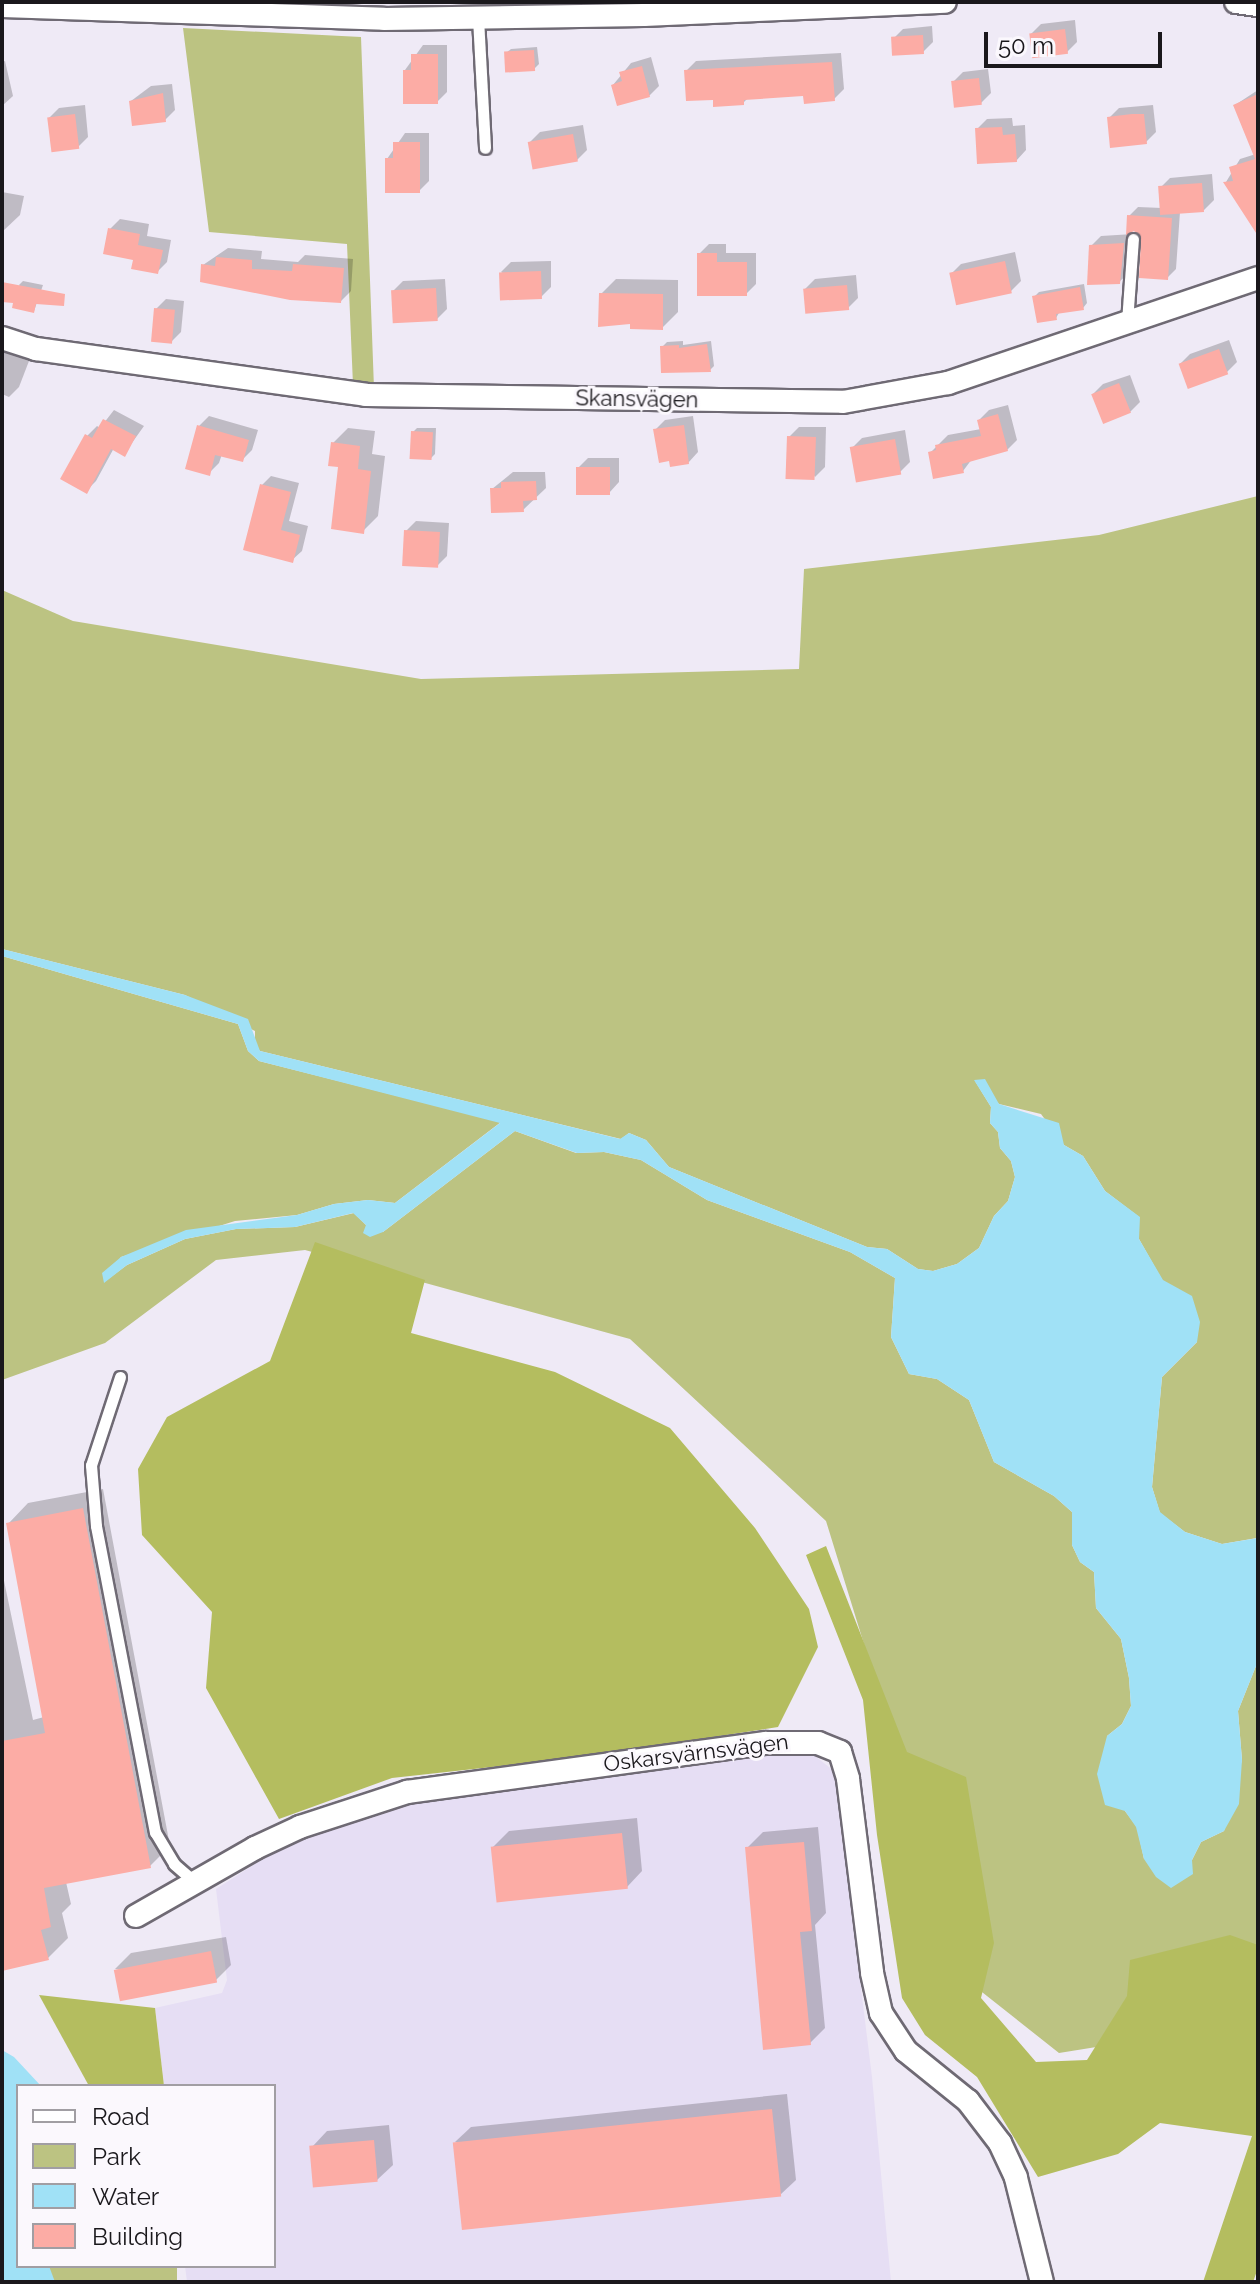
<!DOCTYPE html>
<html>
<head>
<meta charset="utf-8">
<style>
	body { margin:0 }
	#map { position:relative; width:1260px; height:2284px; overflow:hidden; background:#efeaf6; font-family:Raleway,sans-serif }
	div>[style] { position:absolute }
	.industrial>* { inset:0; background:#e6def4 }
	.green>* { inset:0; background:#bcc382; transform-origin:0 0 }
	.forest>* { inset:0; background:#b4bd5f }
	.water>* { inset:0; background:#a0e1f6 }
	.shadow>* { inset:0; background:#0003 }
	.building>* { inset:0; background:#fcaca5; transform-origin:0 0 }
	.roads { filter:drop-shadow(2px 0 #6f6a74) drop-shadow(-2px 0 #6f6a74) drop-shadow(0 2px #6f6a74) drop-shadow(0 -2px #6f6a74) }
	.service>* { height:11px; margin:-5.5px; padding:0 5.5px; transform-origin:5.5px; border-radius:5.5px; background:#fff }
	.minor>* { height:22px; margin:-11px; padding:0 11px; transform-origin:11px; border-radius:11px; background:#fff }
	span { translate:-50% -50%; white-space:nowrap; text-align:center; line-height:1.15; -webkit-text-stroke:6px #fbf8fd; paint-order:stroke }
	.street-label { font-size:22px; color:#1a181c }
	.frame { position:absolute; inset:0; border:4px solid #1a181c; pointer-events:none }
	.legend { position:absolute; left:16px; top:2084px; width:260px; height:184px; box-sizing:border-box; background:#fbf8fd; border:2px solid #a19ea3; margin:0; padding:10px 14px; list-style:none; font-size:24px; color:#1a181c }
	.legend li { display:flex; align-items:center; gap:16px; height:40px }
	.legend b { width:40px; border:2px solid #a19ea3 }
	.scale { position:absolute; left:984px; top:32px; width:178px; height:36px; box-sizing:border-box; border:4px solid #1a181c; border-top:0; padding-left:10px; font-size:24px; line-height:28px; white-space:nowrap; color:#1a181c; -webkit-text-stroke:6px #fbf8fd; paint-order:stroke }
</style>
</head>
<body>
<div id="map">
	<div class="industrial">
		<i style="clip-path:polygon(756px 1756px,815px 1756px,834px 1771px,872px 2077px,891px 2282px,187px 2282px,185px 2266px,274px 2266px,274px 2086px,164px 2086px,155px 2008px,222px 1993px,227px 1980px,216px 1889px,282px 1847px,397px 1803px)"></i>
	</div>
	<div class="green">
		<i style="clip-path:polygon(183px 28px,361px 37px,374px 388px,353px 385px,347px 244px,209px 232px)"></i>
		<i style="clip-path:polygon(1258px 496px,1257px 1538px,1222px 1544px,1185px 1532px,1160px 1513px,1152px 1487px,1162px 1377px,1197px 1342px,1139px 1239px,1139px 1217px,1105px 1191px,1083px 1156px,1064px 1145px,1041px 1114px,999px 1104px,975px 1081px,991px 1107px,990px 1123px,998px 1132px,1000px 1148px,1011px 1161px,1015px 1177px,1008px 1201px,994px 1216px,979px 1248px,957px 1264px,933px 1271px,918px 1269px,887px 1249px,867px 1247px,669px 1167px,646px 1140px,629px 1133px,621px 1139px,260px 1051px,255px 1046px,255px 1031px,185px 995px,2px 949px,2px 590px,73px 621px,421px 679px,799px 669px,804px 569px,1099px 535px)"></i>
		<i style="clip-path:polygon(2px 956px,238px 1024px,248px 1051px,259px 1061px,501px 1122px,395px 1203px,368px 1200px,334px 1204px,297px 1215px,235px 1221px,121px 1257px,104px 1282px,127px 1265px,185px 1239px,236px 1229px,295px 1227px,354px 1213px,366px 1225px,383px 1232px,515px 1131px,576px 1153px,604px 1152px,641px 1160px,707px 1200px,850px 1252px,895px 1278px,891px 1337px,909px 1374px,937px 1379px,969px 1400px,994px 1462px,1054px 1496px,1072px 1512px,1072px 1545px,1080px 1562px,1094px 1572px,1096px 1608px,1121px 1639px,1129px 1678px,1131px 1706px,1122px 1724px,1107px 1736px,1125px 1811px,1137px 1827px,1144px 1859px,1192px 1860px,1201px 1842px,1224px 1831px,1242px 1760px,1238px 1711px,1258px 1661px,1258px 2021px,1059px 2053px,968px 1981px,826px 1521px,630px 1339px,305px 1250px,216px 1260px,105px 1343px,2px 1380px)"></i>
		<i style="left:28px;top:2266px;width:149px;height:27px"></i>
	</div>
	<div class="forest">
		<i style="clip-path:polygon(315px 1242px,425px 1280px,411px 1333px,555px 1372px,670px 1428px,755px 1528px,809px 1609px,818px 1647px,778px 1727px,575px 1758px,392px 1778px,279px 1819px,206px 1688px,212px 1612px,142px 1535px,138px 1469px,167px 1417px,270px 1361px)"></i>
		<i style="clip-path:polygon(826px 1546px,907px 1752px,966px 1777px,994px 1943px,981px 1998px,1036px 2062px,1087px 2060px,1127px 1996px,1130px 1960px,1230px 1935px,1258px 1945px,1258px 2268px,1253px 2282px,1203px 2282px,1252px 2136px,1160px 2123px,1118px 2154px,1038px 2177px,977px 2077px,925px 2035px,902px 1998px,877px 1835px,863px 1700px,806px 1555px)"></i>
		<i style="clip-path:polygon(39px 1995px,155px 2008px,164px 2086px,89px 2086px)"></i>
	</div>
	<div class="water">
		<i style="clip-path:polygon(2px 949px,185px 995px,248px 1019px,260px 1051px,620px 1139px,629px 1133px,646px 1140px,669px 1167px,867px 1247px,887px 1249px,918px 1269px,933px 1271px,957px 1264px,979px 1248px,994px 1216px,1008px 1201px,1015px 1177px,1011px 1161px,1000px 1148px,998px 1132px,990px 1123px,991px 1107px,974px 1080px,985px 1079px,999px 1104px,1059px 1123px,1064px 1145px,1083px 1156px,1105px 1191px,1140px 1217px,1139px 1239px,1163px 1280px,1192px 1296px,1200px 1322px,1197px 1342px,1162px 1377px,1152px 1487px,1160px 1512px,1185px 1532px,1222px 1544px,1258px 1538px,1258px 1661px,1238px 1711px,1242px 1760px,1239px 1804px,1224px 1831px,1201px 1842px,1192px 1860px,1193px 1874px,1171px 1888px,1156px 1877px,1144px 1859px,1136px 1827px,1125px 1811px,1105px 1805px,1097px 1774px,1107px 1736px,1122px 1724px,1131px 1706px,1129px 1678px,1121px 1639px,1096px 1608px,1094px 1572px,1080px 1562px,1072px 1545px,1072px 1512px,1054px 1496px,994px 1462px,969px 1400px,937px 1379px,909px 1374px,891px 1337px,895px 1278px,850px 1252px,707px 1200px,641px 1160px,604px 1152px,577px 1153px,515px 1131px,383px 1232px,370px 1237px,363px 1233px,366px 1225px,353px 1213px,295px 1227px,236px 1229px,185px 1239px,127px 1265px,104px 1283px,102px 1273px,121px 1257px,186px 1230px,297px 1215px,334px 1204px,368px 1200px,395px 1203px,500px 1123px,259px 1061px,248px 1051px,238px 1024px,2px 956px)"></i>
		<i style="clip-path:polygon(2px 2050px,14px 2057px,41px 2086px,18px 2086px,18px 2266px,49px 2266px,55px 2282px,2px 2282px)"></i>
	</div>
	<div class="shadow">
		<i style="clip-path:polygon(1075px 20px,1077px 42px,1067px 52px,1031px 34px,1041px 24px)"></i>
		<i style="clip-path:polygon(932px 26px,933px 42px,923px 52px,893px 39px,903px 29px)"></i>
		<i style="clip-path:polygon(423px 45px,447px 45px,447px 92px,437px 102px,405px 70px)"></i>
		<i style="clip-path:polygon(537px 47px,539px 64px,534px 69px,506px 53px,511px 49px)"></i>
		<i style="clip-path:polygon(841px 53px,844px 89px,834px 99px,805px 94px,748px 98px,743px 103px,715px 98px,686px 71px,696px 61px)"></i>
		<i style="clip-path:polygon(651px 57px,659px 86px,649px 96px,613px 85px,631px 63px)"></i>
		<i style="clip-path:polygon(5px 61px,13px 96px,2px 106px,2px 62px)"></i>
		<i style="clip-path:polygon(988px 69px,991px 93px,981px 103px,953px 82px,963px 72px)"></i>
		<i style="clip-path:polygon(172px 84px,175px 110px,165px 120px,131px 101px,151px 86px)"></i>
		<i style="clip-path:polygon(1258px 90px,1258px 188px,1226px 182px,1240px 159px,1256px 154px,1235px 105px)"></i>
		<i style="clip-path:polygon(85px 105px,88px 137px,78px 147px,49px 118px,59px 108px)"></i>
		<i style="clip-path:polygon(1153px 105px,1156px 132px,1146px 142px,1109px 118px,1119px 108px)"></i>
		<i style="clip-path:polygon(1012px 118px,1013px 126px,1025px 125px,1026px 150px,1016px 161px,977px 129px,987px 119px)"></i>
		<i style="clip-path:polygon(583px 125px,587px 150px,577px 160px,530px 142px,540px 132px)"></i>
		<i style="clip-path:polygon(405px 133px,429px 133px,429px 181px,419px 191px,387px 159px)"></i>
		<i style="clip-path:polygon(1212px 174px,1214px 200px,1204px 210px,1180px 212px,1176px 269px,1167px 278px,1129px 216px,1138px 207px,1162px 208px,1160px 188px,1170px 178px)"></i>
		<i style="clip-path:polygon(2px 192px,24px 196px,20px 215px,2px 232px)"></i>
		<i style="clip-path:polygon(120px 219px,149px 224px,147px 236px,171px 240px,167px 262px,157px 272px,135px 258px,110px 229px)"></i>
		<i style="clip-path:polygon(1133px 234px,1130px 272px,1119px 282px,1091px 246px,1101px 236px)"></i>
		<i style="clip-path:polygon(709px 244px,726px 244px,726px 253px,756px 253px,756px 284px,746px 294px,699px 254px)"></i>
		<i style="clip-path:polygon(228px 248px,262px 251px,261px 259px,298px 262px,305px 255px,353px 259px,351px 291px,341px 301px,203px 265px)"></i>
		<i style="clip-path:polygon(1015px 252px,1021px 281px,1011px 291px,951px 274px,961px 264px)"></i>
		<i style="clip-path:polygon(551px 261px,551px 287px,541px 297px,501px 272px,511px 262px)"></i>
		<i style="clip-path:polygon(856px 275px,858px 298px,848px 308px,805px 289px,815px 279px)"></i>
		<i style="clip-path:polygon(445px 279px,447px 309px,437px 319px,393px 291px,403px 281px)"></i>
		<i style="clip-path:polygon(616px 279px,678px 280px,678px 312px,662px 328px,631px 322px,601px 294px)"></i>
		<i style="clip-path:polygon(23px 281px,43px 285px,34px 311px,19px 285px)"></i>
		<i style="clip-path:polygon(1084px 284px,1087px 303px,1083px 308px,1060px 311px,1056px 318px,1035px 296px,1039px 292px)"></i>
		<i style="clip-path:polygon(166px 299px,184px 301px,181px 332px,171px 342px,156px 309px)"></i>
		<i style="clip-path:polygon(1229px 340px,1237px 362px,1227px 372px,1180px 364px,1190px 354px)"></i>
		<i style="clip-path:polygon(683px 341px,683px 345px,711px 341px,714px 366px,710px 370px,662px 347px,667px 342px)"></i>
		<i style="clip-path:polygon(2px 350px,29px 361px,19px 387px,9px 397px,2px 394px)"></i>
		<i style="clip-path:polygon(1130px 375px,1140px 402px,1130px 412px,1093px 394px,1103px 384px)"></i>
		<i style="clip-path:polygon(1008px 405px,1017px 440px,1007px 450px,972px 459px,963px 471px,930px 453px,948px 435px,981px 429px,979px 420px,989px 410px)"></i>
		<i style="clip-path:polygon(114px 410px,144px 426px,124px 454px,114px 448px,96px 481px,86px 491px,87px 436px,97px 426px,100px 428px)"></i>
		<i style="clip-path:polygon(209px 416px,258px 430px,252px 450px,242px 460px,222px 454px,219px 463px,209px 473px,199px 426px)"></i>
		<i style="clip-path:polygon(693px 416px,698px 452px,688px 463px,655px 430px,665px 420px)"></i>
		<i style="clip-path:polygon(799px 427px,826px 427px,825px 467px,815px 477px,789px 437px)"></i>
		<i style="clip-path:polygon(348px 428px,375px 431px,372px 454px,385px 456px,378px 516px,363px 531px,333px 443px)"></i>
		<i style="clip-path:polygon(417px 428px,436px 428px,435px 454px,431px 458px,413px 432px)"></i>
		<i style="clip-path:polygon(905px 430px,910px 462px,900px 472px,852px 448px,862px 438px)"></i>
		<i style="clip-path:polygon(588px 458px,619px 458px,619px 482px,609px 493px,578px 468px)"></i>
		<i style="clip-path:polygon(513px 472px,545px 472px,546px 488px,523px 510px,492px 489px)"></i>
		<i style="clip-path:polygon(271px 476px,299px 483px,289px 521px,308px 526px,302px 551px,292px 560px,262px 485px)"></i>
		<i style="clip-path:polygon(416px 521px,449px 523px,447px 556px,437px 566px,406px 531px)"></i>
		<i style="clip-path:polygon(103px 1489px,170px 1846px,150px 1866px,66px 1882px,71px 1904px,62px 1913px,68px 1938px,48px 1958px,2px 1968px,2px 1571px,33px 1720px,44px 1717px,8px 1524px,28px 1503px)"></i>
		<i style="clip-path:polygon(637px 1818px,642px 1871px,627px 1887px,493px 1847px,509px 1831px)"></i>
		<i style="clip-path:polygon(818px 1827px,826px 1913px,815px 1925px,825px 2028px,810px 2043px,747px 1848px,763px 1832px)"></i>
		<i style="clip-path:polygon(226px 1937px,231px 1965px,216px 1980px,115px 1969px,131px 1953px)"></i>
		<i style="clip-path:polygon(787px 2094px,796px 2180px,780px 2195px,455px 2142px,471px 2127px)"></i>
		<i style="clip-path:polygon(389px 2125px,393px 2165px,377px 2180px,312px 2147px,327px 2131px)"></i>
	</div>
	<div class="building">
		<i style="left:1065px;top:29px;width:25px;height:36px;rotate:83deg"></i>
		<i style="left:923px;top:35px;width:19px;height:32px;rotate:87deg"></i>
		<i style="left:534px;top:50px;width:21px;height:30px;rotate:87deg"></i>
		<i style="clip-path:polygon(411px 54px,438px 54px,438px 104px,403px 104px,403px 70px,411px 70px)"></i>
		<i style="clip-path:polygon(832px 62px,835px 101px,804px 104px,803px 96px,744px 100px,744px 105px,713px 107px,713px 100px,686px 101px,684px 70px)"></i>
		<i style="clip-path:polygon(642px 66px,650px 97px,617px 106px,611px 85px,622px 81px,619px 72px)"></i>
		<i style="left:979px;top:78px;width:27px;height:28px;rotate:84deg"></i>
		<i style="clip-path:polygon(163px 93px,166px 122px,132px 126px,129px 101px)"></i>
		<i style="clip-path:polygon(1258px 94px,1258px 236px,1223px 182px,1233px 181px,1229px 167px,1255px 159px,1233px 105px)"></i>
		<i style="left:75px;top:114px;width:35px;height:28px;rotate:83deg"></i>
		<i style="clip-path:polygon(1132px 114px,1144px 114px,1147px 144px,1110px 148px,1107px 117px)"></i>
		<i style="clip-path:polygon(1002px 127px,1003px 135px,1015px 134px,1017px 162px,977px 164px,975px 128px)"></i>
		<i style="left:573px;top:134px;width:28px;height:46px;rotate:80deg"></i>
		<i style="clip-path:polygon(393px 142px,420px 142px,420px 193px,385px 193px,385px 158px,393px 158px)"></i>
		<i style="left:1202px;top:183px;width:29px;height:44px;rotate:86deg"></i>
		<i style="clip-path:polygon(1127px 215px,1172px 218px,1168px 280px,1139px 278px,1141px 239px,1134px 231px,1126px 235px)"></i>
		<i style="clip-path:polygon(108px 228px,140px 234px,138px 245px,163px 250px,158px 274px,131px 269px,133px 260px,103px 254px)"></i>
		<i style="clip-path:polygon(1124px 243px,1120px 284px,1087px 285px,1089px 245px)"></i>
		<i style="clip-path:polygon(697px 253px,717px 253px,717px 262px,747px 262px,747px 296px,697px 296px)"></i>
		<i style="clip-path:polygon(216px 257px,252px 260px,252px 269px,292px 271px,293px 264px,344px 268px,341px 303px,290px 300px,200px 282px,201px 264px,215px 266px)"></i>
		<i style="left:1005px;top:261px;width:33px;height:57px;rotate:78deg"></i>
		<i style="left:541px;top:271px;width:28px;height:42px;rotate:88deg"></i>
		<i style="clip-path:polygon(2px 282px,65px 294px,64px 306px,36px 304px,34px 313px,12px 308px,13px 303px,2px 302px)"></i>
		<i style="left:847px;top:285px;width:25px;height:44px;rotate:85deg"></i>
		<i style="clip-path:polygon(1080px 287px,1084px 310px,1056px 314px,1057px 320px,1037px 323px,1032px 296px)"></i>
		<i style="left:436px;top:288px;width:33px;height:45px;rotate:87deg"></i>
		<i style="clip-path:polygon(599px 293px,663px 294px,663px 330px,630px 329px,630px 324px,598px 327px)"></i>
		<i style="left:154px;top:308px;width:21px;height:34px;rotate:5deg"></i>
		<i style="clip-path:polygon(707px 344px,711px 372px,661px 373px,660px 346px,679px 345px,679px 348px)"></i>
		<i style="left:1219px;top:349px;width:27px;height:43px;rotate:70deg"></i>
		<i style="left:1119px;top:383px;width:32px;height:30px;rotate:68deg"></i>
		<i style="clip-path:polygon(998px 414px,1008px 451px,962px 464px,964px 473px,933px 479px,928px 452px,936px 450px,935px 445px,981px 436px,977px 420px)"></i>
		<i style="clip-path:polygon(103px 419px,136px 436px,125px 457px,111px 449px,87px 494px,60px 479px,85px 434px,92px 438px)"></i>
		<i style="clip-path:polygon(197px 425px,249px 440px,243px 462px,215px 455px,210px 476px,185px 469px)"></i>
		<i style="clip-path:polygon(684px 425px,689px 464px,670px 467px,669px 461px,659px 463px,653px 429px)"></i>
		<i style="left:411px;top:431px;width:22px;height:28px;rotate:3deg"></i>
		<i style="left:787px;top:436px;width:29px;height:43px;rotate:2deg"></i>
		<i style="left:895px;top:439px;width:36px;height:46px;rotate:80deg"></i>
		<i style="clip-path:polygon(331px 442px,360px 446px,358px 469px,371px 471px,364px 534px,331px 529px,338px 467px,328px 466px)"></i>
		<i style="left:576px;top:467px;width:34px;height:28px"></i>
		<i style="clip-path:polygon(536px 481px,537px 500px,523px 501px,524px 512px,491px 513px,490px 488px,501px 488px,501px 482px)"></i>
		<i style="clip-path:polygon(260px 484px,291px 492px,281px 530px,300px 535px,293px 563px,243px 550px)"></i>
		<i style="left:404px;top:530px;width:36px;height:36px;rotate:3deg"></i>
		<i style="clip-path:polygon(83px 1508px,151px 1868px,44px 1888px,51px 1927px,41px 1930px,49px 1960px,2px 1971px,2px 1741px,45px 1733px,6px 1523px)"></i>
		<i style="left:622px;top:1833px;width:56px;height:132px;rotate:84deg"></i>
		<i style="clip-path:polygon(804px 1842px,812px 1931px,800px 1932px,811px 2045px,763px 2050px,745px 1847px)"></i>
		<i style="left:211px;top:1951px;width:32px;height:99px;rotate:79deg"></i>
		<i style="left:772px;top:2109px;width:88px;height:321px;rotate:84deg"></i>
		<i style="left:374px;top:2140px;width:42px;height:65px;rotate:85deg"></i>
	</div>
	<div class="roads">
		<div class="service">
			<i style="left:478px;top:18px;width:130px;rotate:86.9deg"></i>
			<i style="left:1127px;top:322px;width:83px;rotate:-85.9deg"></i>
			<i style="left:120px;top:1377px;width:93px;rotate:108.2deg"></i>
			<i style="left:91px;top:1465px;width:61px;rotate:85.3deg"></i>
			<i style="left:96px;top:1526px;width:312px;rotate:79.1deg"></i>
			<i style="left:155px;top:1832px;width:37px;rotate:59deg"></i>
			<i style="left:174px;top:1864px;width:30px;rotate:41deg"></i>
		</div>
		<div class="minor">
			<i style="left:1236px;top:2px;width:22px;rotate:8deg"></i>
			<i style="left:2px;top:6px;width:382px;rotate:1.9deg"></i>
			<i style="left:384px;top:19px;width:260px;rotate:-0.9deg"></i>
			<i style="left:644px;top:15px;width:301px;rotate:-2.5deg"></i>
			<i style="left:2px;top:338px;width:36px;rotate:18deg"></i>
			<i style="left:36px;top:349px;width:333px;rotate:7.9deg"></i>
			<i style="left:366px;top:395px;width:477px;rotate:0.8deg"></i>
			<i style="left:843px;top:402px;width:107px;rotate:-10.3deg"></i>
			<i style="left:948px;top:383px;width:327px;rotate:-18.7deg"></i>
			<i style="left:136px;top:1916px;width:137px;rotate:-29.7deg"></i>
			<i style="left:255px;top:1848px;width:50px;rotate:-25deg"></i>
			<i style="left:300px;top:1827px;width:113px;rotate:-18.1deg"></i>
			<i style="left:407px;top:1792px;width:362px;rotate:-7.8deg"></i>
			<i style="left:766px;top:1743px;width:52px"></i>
			<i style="left:818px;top:1743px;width:24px;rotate:22deg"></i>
			<i style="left:840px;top:1752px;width:28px;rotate:73deg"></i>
			<i style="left:848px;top:1779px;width:195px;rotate:82.9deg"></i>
			<i style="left:872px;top:1973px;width:41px;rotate:77.3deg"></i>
			<i style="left:881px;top:2013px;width:45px;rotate:56.7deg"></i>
			<i style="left:906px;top:2051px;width:80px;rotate:38.9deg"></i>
			<i style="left:968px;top:2101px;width:53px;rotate:52.7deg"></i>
			<i style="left:1000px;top:2143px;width:38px;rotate:65deg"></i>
			<i style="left:1016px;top:2178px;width:107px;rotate:76deg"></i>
		</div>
	</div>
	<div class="street-label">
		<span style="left:637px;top:399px;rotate:1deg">Skansvägen</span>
		<span style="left:696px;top:1753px;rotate:-7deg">Oskarsvärnsvägen</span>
	</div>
	<div class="frame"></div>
	<ul class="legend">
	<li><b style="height:10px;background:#fff"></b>Road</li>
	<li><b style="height:22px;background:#bcc382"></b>Park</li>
	<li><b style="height:22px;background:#a0e1f6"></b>Water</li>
	<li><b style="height:22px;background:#fcaca5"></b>Building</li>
	</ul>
	<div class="scale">50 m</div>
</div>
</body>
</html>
